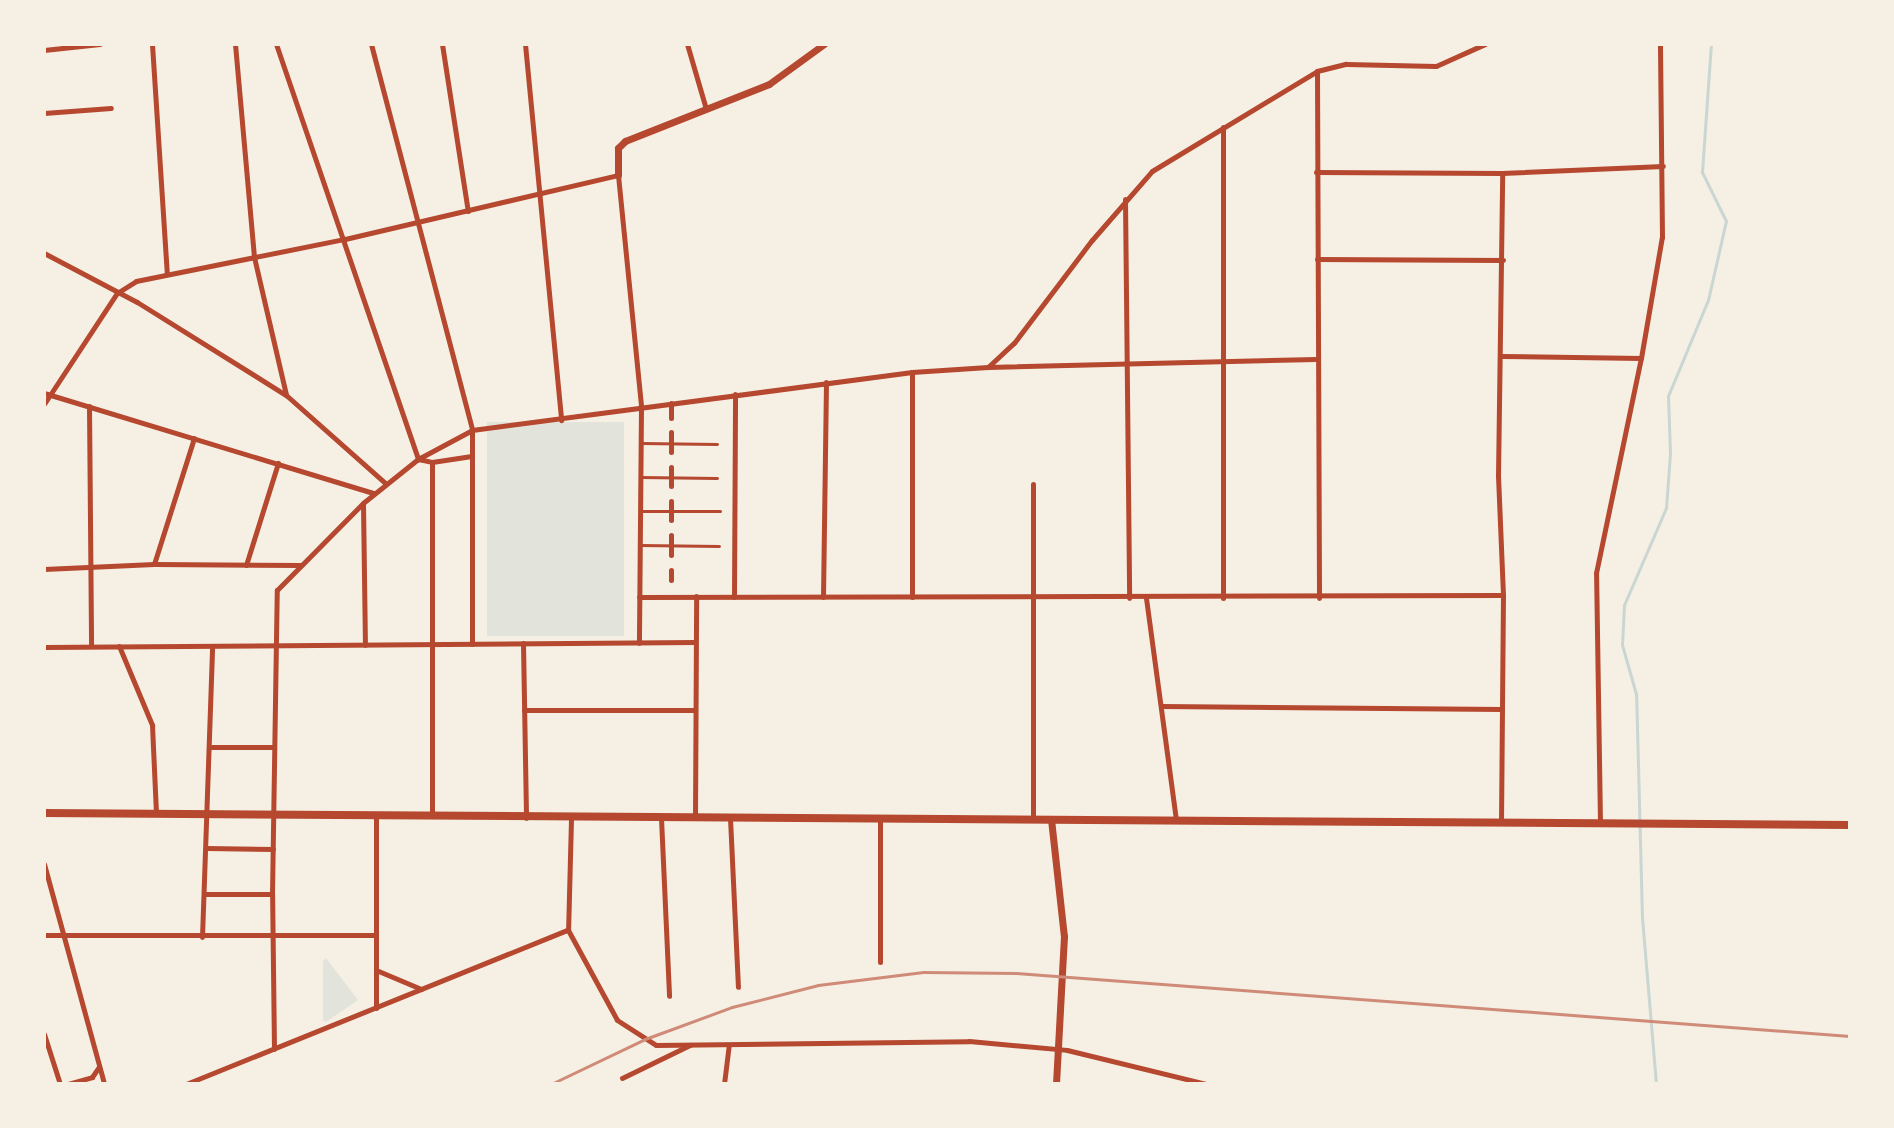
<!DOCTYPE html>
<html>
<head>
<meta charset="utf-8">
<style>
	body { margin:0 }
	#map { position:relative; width:1894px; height:1128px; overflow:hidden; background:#f6efe4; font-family:"Asap Condensed",sans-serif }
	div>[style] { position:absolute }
	.green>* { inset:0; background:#e2e4dc; transform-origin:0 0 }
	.stream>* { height:3px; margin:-1.5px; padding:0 1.5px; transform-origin:1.5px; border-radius:1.5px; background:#c9d6d2 }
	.service>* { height:3px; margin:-1.5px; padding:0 1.5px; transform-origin:1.5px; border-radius:1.5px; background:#b5482f }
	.minor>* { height:5px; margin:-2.5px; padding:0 2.5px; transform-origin:2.5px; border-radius:2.5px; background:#b5482f }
	.tertiary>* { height:7px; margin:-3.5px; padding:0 3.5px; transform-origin:3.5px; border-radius:3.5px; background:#b5482f }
	.secondary>* { height:8px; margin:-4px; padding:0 4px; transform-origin:4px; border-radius:4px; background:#b5482f }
	.rail>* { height:3px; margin:-1.5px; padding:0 1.5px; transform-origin:1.5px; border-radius:1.5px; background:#cf8b77 }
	span { translate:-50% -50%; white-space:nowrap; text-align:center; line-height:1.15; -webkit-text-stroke:7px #f6efe4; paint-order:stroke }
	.frame { position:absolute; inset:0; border:46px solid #f6efe4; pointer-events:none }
</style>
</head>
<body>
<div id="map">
	<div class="green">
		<i style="left:624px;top:422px;width:214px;height:137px;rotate:90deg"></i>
		<i style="clip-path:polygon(326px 958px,358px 1000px,326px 1022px,323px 1020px,323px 961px)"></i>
	</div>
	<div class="stream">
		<i style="left:1656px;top:1084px;width:167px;rotate:-94.8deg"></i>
		<i style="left:1642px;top:918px;width:224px;rotate:-91.5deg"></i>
		<i style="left:1636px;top:694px;width:51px;rotate:-105.9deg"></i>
		<i style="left:1622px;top:645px;width:40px;rotate:-87.1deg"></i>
		<i style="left:1624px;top:605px;width:106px;rotate:-66.6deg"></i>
		<i style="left:1666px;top:508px;width:55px;rotate:-85.8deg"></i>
		<i style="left:1670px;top:453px;width:57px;rotate:-92deg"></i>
		<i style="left:1668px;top:396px;width:104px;rotate:-67.4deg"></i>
		<i style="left:1708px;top:300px;width:81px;rotate:-77.2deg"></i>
		<i style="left:1726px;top:221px;width:55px;rotate:-116.1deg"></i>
		<i style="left:1702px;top:172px;width:128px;rotate:-86deg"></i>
	</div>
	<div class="service">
		<i style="left:641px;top:443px;width:76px;rotate:0.8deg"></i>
		<i style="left:640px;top:477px;width:77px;rotate:0.7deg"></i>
		<i style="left:640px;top:511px;width:80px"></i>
		<i style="left:640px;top:545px;width:79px;rotate:0.7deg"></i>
	</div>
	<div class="minor">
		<i style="left:152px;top:44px;width:230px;rotate:86.3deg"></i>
		<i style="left:235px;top:44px;width:214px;rotate:84.9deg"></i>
		<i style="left:254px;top:257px;width:141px;rotate:76.9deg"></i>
		<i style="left:276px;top:44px;width:439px;rotate:71.1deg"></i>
		<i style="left:418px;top:459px;width:14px;rotate:12deg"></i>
		<i style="left:432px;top:462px;width:40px;rotate:-8.5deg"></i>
		<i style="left:371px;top:44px;width:399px;rotate:75.3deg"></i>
		<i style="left:472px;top:430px;width:214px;rotate:90deg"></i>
		<i style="left:442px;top:44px;width:169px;rotate:81.2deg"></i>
		<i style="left:525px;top:44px;width:378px;rotate:84.5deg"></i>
		<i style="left:687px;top:44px;width:68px;rotate:73.7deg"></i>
		<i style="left:44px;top:50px;width:56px;rotate:-6.1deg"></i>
		<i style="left:1317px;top:71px;width:527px;rotate:89.78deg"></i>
		<i style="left:44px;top:113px;width:67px;rotate:-4.3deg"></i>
		<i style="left:1316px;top:172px;width:186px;rotate:0.3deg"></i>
		<i style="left:1502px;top:173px;width:161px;rotate:-2.5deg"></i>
		<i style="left:1125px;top:199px;width:399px;rotate:89.4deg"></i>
		<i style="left:44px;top:253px;width:105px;rotate:27.8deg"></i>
		<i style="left:137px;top:302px;width:176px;rotate:32deg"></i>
		<i style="left:286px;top:395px;width:132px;rotate:41.6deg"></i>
		<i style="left:1317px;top:259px;width:186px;rotate:0.3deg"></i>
		<i style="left:1501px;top:356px;width:140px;rotate:0.8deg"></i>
		<i style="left:988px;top:367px;width:35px;rotate:-43deg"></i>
		<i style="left:1014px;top:343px;width:129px;rotate:-52.9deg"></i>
		<i style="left:1092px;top:240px;width:91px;rotate:-49deg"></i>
		<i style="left:1152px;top:171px;width:193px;rotate:-31.2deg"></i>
		<i style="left:1317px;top:71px;width:30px;rotate:-14deg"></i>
		<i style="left:1346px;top:64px;width:90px;rotate:1.3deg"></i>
		<i style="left:1436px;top:66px;width:54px;rotate:-24.2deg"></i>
		<i style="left:44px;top:393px;width:344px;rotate:16.9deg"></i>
		<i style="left:44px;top:404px;width:133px;rotate:-56.7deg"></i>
		<i style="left:117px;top:293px;width:22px;rotate:-32deg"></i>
		<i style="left:136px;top:281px;width:213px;rotate:-11.4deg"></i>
		<i style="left:345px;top:239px;width:280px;rotate:-13.2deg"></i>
		<i style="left:618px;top:175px;width:233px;rotate:84.3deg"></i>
		<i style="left:641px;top:407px;width:236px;rotate:90.5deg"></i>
		<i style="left:89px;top:406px;width:240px;rotate:89.5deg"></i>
		<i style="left:671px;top:418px;width:15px;rotate:-90deg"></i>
		<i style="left:671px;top:452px;width:20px;rotate:-90deg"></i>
		<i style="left:432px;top:462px;width:354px;rotate:90deg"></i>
		<i style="left:671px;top:467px;width:19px;rotate:90deg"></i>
		<i style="left:1033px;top:484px;width:335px;rotate:90deg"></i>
		<i style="left:363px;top:504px;width:141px;rotate:89.2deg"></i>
		<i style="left:671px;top:520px;width:19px;rotate:-90deg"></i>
		<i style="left:671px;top:555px;width:20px;rotate:-90deg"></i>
		<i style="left:154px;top:564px;width:132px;rotate:-72.4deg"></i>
		<i style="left:246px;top:565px;width:107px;rotate:-72.6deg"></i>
		<i style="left:44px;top:569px;width:110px;rotate:-2.6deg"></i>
		<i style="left:154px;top:564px;width:147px;rotate:0.4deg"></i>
		<i style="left:671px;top:580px;width:10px;rotate:-90deg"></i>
		<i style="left:639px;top:597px;width:864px;rotate:-0.13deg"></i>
		<i style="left:734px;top:597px;width:203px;rotate:-89.7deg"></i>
		<i style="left:823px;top:597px;width:215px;rotate:-89.2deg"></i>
		<i style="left:912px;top:597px;width:225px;rotate:-90deg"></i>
		<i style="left:1146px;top:598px;width:224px;rotate:82.3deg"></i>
		<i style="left:1223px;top:598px;width:471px;rotate:-90deg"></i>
		<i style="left:523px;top:643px;width:175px;rotate:89deg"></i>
		<i style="left:119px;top:646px;width:86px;rotate:67.3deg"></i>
		<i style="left:152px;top:725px;width:89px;rotate:87.4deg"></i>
		<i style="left:44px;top:647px;width:651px;rotate:-0.44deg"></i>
		<i style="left:1161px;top:706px;width:341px;rotate:0.5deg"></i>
		<i style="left:524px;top:710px;width:171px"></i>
		<i style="left:209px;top:747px;width:65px"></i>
		<i style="left:661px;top:818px;width:178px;rotate:87.4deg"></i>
		<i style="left:695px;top:818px;width:222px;rotate:-89.7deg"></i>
		<i style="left:730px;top:818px;width:169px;rotate:87.3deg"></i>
		<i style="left:571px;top:819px;width:111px;rotate:91.5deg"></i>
		<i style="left:568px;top:930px;width:102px;rotate:61.4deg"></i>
		<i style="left:617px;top:1020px;width:46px;rotate:32.7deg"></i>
		<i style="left:656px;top:1045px;width:313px;rotate:-0.7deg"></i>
		<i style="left:969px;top:1041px;width:98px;rotate:5.2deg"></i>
		<i style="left:1067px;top:1050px;width:144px;rotate:13.7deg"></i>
		<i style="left:880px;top:819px;width:143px;rotate:90deg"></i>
		<i style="left:1501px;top:823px;width:228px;rotate:-89.5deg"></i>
		<i style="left:1503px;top:595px;width:119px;rotate:-92.4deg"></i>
		<i style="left:1498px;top:476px;width:303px;rotate:-89.2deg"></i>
		<i style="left:1600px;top:823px;width:250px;rotate:-90.9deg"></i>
		<i style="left:1596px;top:573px;width:220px;rotate:-78.2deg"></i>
		<i style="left:1641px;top:358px;width:123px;rotate:-80.2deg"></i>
		<i style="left:1662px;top:237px;width:193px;rotate:-90.6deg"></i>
		<i style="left:206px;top:848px;width:67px;rotate:0.9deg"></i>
		<i style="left:44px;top:864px;width:228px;rotate:74.7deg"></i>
		<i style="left:205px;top:894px;width:67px"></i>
		<i style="left:44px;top:935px;width:331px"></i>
		<i style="left:202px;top:937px;width:291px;rotate:-88deg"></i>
		<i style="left:376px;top:970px;width:49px;rotate:22.9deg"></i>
		<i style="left:376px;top:1008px;width:191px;rotate:-90deg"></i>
		<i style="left:44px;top:1034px;width:52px;rotate:72.3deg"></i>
		<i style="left:274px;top:1049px;width:155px;rotate:-90.7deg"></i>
		<i style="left:272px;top:894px;width:304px;rotate:-89.1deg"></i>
		<i style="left:277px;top:590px;width:122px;rotate:-45.3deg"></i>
		<i style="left:363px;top:503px;width:70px;rotate:-38.7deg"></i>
		<i style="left:418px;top:459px;width:61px;rotate:-28.2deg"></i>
		<i style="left:472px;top:430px;width:444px;rotate:-7.5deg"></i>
		<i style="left:912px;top:372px;width:76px;rotate:-3.8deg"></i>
		<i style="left:988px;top:367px;width:328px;rotate:-1.4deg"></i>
		<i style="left:622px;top:1078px;width:76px;rotate:-25.9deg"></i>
		<i style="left:68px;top:1084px;width:25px;rotate:-16deg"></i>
		<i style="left:92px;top:1077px;width:11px;rotate:-56deg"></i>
		<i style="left:186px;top:1084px;width:412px;rotate:-22deg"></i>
		<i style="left:724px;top:1084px;width:38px;rotate:-83deg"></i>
	</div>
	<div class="tertiary">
		<i style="left:618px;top:175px;width:27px;rotate:-90deg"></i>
		<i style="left:618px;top:148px;width:10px;rotate:-45deg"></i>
		<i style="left:625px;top:141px;width:155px;rotate:-21.6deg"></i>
		<i style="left:769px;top:84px;width:68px;rotate:-36deg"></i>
		<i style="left:1051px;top:819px;width:118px;rotate:83.7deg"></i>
		<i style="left:1064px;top:936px;width:148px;rotate:93.1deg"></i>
	</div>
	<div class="secondary">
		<i style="left:44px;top:813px;width:1806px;rotate:0.38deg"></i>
	</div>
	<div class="rail">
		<i style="left:551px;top:1084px;width:104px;rotate:-25.6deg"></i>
		<i style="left:645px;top:1039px;width:93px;rotate:-20.2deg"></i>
		<i style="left:732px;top:1007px;width:89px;rotate:-14.3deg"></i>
		<i style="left:818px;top:985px;width:106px;rotate:-7.1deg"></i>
		<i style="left:923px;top:972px;width:93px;rotate:0.6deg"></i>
		<i style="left:1016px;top:973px;width:836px;rotate:4.32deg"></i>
	</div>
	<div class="frame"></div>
</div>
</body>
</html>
